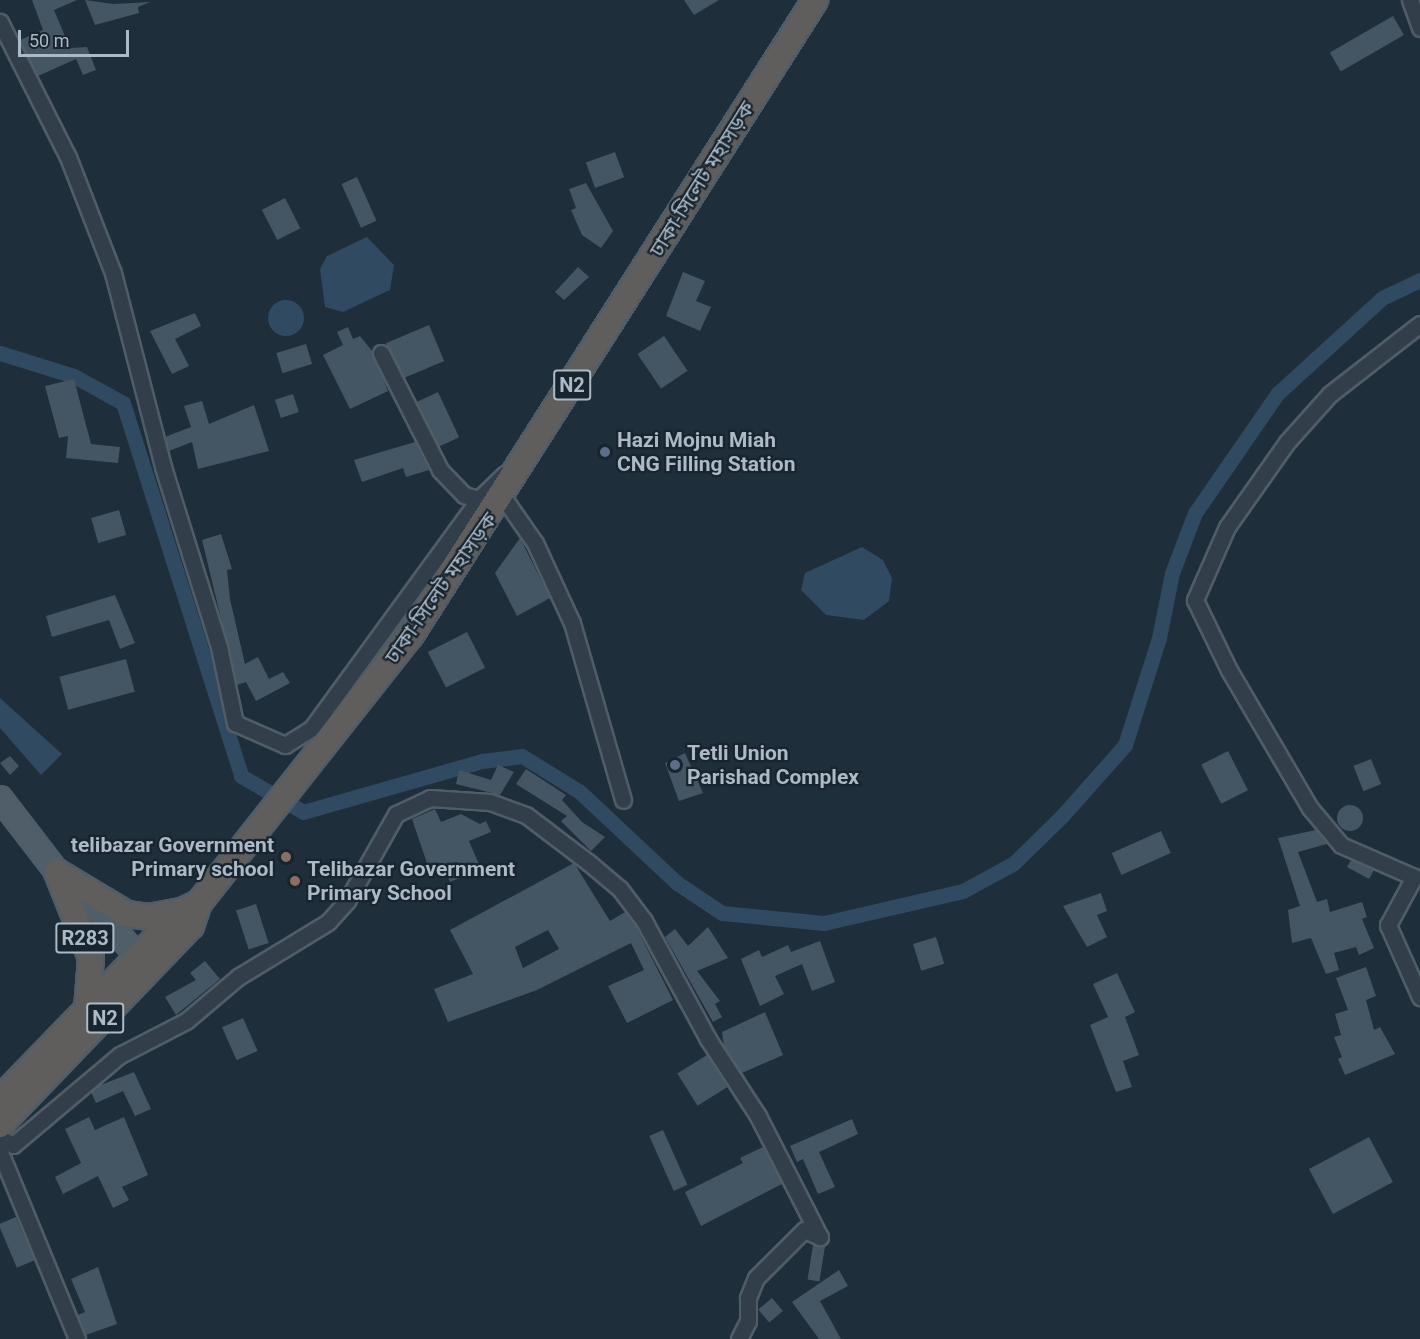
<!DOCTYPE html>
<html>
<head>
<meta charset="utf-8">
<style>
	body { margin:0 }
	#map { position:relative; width:1420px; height:1339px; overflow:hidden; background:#1e2e3a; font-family:Roboto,"Noto Sans Bengali",sans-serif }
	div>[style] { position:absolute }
	.water>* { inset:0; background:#2f4a61 }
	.round { border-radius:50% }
	.canal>* { height:15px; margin:-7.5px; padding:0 7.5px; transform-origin:7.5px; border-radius:7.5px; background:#2f4a61 }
	.building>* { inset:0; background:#445564; transform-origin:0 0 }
	.roads { filter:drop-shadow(2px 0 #505d68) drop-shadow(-2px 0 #505d68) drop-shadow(0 2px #505d68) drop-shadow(0 -2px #505d68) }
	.minor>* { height:15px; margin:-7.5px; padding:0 7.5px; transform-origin:7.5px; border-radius:7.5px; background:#323f4a }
	.primary>* { height:22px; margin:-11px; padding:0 11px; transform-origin:11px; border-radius:11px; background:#505e6a }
	.trunk>* { height:24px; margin:-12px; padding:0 12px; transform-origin:12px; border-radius:12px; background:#605e5c }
	.dots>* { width:16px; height:16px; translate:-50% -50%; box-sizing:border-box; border:3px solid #18242e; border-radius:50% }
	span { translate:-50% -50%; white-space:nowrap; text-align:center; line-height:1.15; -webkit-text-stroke:4.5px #18242e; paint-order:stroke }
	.shield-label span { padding:2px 4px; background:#18242e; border:2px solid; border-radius:4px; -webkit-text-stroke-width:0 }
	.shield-label { font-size:20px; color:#acbac7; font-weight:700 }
	.street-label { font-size:21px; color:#acbac7 }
	.poi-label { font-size:21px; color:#acbac7; font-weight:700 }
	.left { translate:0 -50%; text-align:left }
	.right { translate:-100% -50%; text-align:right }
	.scale { position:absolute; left:18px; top:30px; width:111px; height:27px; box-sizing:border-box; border:3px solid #acbac7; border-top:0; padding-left:8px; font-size:18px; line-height:21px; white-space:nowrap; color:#acbac7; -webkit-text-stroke:4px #18242e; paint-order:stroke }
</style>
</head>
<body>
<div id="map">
	<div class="water">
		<i style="clip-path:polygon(367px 237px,394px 265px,390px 290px,343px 312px,325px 307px,320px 269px,327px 256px)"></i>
		<i class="round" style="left:268px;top:300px;width:36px;height:36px"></i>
		<i style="clip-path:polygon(862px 547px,883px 560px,892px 578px,889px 601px,864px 620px,826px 615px,801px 590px,805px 573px)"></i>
		<i style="clip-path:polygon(0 698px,62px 754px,41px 775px,0 728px)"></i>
	</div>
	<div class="canal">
		<i style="left:0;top:353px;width:77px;rotate:17.3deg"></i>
		<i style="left:74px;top:376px;width:56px;rotate:28.9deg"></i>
		<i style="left:123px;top:403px;width:391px;rotate:72.4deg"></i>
		<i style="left:241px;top:776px;width:72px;rotate:30.1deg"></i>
		<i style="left:303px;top:812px;width:186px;rotate:-15.9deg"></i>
		<i style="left:482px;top:761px;width:40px;rotate:-7.1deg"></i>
		<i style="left:522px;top:756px;width:68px;rotate:31.8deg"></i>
		<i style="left:580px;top:792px;width:133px;rotate:43.2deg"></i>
		<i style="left:677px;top:883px;width:54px;rotate:33.7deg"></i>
		<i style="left:722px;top:913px;width:102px;rotate:5.6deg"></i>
		<i style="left:824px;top:923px;width:143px;rotate:-13deg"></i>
		<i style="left:963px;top:891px;width:58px;rotate:-28.8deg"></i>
		<i style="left:1014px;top:863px;width:67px;rotate:-44.4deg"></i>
		<i style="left:1062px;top:816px;width:95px;rotate:-48.4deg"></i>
		<i style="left:1125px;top:745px;width:112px;rotate:-72.4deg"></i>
		<i style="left:1159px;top:638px;width:66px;rotate:-78.7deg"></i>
		<i style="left:1172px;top:573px;width:64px;rotate:-69deg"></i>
		<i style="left:1195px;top:513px;width:145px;rotate:-55.4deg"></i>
		<i style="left:1277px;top:394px;width:142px;rotate:-42.4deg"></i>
		<i style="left:1382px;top:298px;width:42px;rotate:-25.3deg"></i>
	</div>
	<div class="building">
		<i style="clip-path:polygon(32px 0,77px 0,54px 10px,70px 48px,87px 47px,96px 70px,83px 75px,76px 59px,38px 76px,20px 40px,43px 30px)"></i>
		<i style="clip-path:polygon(85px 0,113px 4px,150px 2px,138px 7px,139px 13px,95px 25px)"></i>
		<i style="clip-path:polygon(684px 0,719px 0,694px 15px)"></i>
		<i style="left:1393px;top:16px;width:22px;height:73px;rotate:60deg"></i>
		<i style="left:615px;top:152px;width:27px;height:31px;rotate:70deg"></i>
		<i style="left:357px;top:177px;width:48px;height:17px;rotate:66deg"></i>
		<i style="clip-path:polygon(586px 183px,613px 231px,601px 248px,582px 235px,571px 210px,576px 208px,569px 189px)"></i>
		<i style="left:285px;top:198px;width:34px;height:26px;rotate:63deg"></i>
		<i style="clip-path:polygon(578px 267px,589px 277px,564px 300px,555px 292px)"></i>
		<i style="clip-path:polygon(683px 272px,705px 281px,696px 301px,711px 307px,700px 331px,666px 316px)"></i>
		<i style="clip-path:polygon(195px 313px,201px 326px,175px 339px,189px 366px,172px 374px,150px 331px)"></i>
		<i style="left:429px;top:325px;width:39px;height:47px;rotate:67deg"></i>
		<i style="clip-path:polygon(348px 327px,353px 339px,360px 336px,372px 351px,388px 391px,350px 409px,323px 355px,343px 345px,337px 332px)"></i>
		<i style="left:664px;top:336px;width:42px;height:32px;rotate:56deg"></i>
		<i style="left:306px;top:344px;width:21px;height:31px;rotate:73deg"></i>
		<i style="clip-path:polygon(74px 379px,91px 444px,120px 447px,118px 463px,66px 458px,68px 436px,59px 438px,45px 386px)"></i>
		<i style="left:438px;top:392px;width:50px;height:24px;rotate:65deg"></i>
		<i style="left:293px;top:394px;width:19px;height:19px;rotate:72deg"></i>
		<i style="clip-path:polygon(202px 401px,209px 424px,254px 405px,269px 451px,198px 469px,192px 442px,169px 451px,165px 437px,191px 427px,184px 406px)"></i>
		<i style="clip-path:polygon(415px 442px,429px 470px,406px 477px,403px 468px,362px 482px,354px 460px)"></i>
		<i style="left:119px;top:510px;width:26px;height:29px;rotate:74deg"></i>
		<i style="clip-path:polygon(221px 534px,232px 569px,227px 570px,230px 599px,245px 664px,258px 657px,269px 679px,283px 672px,290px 683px,256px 701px,246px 682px,237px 685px,202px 540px)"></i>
		<i style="clip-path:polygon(520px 538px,550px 598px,517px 616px,495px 573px)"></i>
		<i style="clip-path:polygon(115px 595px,135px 643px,120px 649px,109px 620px,52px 637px,46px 616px)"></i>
		<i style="left:467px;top:632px;width:40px;height:44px;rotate:63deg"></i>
		<i style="left:126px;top:659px;width:34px;height:69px;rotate:75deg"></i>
		<i style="left:1228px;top:751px;width:44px;height:30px;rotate:63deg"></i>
		<i style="clip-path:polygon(685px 753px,703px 793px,679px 801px,665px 763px)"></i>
		<i style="clip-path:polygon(10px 756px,19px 766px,10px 775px,0 763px)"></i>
		<i style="left:1371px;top:759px;width:27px;height:19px;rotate:68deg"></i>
		<i style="clip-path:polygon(498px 765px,514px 772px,500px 795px,456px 784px,459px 770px,491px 780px)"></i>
		<i style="clip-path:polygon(526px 769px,566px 795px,562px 800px,582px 822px,605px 837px,591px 851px,561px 821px,567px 816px,516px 784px)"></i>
		<i class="round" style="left:1337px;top:805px;width:26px;height:26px"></i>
		<i style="clip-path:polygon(435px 809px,441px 822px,461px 814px,480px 824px,486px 821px,491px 832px,469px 841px,481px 869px,450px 882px,443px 866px,430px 872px,412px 819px)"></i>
		<i style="clip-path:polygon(1316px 830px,1327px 844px,1298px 852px,1317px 902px,1327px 899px,1330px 912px,1362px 902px,1367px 917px,1362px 919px,1374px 948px,1359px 955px,1356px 947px,1334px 953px,1339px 970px,1326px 974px,1311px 938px,1292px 943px,1288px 910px,1300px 906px,1278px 838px)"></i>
		<i style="left:1161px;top:831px;width:24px;height:54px;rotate:66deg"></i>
		<i style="clip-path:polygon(1351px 860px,1374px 870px,1369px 879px,1347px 867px)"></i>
		<i style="clip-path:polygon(evenodd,574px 863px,610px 921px,625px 912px,635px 925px,673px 1000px,627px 1023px,608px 986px,644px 970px,631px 943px,537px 990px,448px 1022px,434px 989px,473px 974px,450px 930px,574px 863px,548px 930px,559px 949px,523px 968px,515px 947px,548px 930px)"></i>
		<i style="clip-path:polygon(1101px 893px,1107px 911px,1097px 915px,1107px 937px,1087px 947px,1063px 906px)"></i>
		<i style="left:256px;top:904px;width:41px;height:21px;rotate:72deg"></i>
		<i style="clip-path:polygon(708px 927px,728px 958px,697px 971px,720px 1001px,715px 1004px,722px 1017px,713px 1022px,665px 937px,675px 929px,688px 946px)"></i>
		<i style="left:936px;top:937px;width:28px;height:24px;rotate:73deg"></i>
		<i style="clip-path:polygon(820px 941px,835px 982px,812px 991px,802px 964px,775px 976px,784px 994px,760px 1006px,741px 959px,759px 950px,762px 957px,788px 945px,791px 952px)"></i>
		<i style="clip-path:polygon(205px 961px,220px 979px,176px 1015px,165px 997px,196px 980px,190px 973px)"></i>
		<i style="clip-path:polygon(1366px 967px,1376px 996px,1366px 1000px,1374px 1030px,1380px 1027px,1395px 1054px,1345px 1075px,1338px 1059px,1342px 1057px,1334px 1037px,1341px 1035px,1335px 1014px,1348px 1010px,1336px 978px)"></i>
		<i style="clip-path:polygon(1117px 973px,1135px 1012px,1125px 1017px,1139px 1055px,1123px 1061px,1132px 1087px,1116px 1092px,1090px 1025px,1108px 1017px,1093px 984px)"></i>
		<i style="clip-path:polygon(765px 1012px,783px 1055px,742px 1073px,724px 1046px,722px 1032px)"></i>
		<i style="left:243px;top:1018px;width:36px;height:23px;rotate:66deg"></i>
		<i style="left:707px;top:1055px;width:38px;height:35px;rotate:58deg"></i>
		<i style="clip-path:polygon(134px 1072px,151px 1109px,135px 1116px,123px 1091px,96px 1103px,91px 1092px,98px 1086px)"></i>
		<i style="clip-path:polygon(89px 1117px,95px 1130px,124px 1117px,148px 1175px,122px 1187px,129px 1200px,113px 1208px,98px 1176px,63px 1194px,55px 1177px,81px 1163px,65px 1129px)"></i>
		<i style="clip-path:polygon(852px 1119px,858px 1134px,819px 1152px,835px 1187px,818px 1194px,803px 1159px,797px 1162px,790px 1146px)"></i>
		<i style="left:663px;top:1130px;width:60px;height:15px;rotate:66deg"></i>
		<i style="left:1369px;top:1137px;width:51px;height:68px;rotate:62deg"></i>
		<i style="clip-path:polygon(763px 1147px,782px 1184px,701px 1226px,685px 1192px,743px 1163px,740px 1158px)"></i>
		<i style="left:16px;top:1217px;width:47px;height:19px;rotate:67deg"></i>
		<i style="left:813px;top:1245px;width:12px;height:35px;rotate:9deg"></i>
		<i style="clip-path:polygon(98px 1267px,117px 1324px,86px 1335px,78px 1315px,85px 1312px,71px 1279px)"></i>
		<i style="clip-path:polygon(839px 1270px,848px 1286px,820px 1301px,841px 1339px,819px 1339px,792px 1302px)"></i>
		<i style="left:772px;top:1298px;width:17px;height:18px;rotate:50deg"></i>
	</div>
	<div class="roads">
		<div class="minor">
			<i style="left:1410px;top:0;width:30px;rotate:70deg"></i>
			<i style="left:0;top:22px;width:151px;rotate:63.3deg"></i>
			<i style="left:68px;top:157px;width:124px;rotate:68.8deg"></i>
			<i style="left:113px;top:273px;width:200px;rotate:75.5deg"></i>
			<i style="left:163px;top:467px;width:189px;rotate:72.7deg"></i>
			<i style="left:219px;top:647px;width:78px;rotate:78.1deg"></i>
			<i style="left:235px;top:723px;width:55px;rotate:23.7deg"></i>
			<i style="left:285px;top:745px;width:32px;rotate:-32deg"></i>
			<i style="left:312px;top:728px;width:283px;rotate:-53.9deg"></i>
			<i style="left:479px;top:499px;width:36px;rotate:-44deg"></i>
			<i style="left:1420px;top:324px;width:114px;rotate:142.1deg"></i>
			<i style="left:1330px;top:394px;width:64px;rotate:131.9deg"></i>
			<i style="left:1287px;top:442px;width:104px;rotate:125.2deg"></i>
			<i style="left:1227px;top:527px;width:80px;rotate:113.7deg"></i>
			<i style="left:1195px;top:600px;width:78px;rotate:64.1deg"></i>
			<i style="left:1229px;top:670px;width:160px;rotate:59.6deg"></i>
			<i style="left:1310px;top:808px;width:48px;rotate:50deg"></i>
			<i style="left:1341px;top:845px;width:80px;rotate:23.7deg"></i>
			<i style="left:1414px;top:877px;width:55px;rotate:118.4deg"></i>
			<i style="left:1388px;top:925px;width:79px;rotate:66deg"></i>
			<i style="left:381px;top:353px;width:131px;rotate:63.2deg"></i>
			<i style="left:440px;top:470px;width:35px;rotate:46deg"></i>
			<i style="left:464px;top:495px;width:16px;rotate:15deg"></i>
			<i style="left:503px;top:497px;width:56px;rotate:55.2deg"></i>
			<i style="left:535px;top:543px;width:88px;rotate:65.2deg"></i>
			<i style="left:572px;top:623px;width:184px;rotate:73.9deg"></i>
			<i style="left:0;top:1138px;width:15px;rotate:28deg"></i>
			<i style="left:13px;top:1145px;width:140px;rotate:-40.1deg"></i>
			<i style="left:120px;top:1055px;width:74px;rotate:-27.3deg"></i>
			<i style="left:186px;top:1021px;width:68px;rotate:-40.2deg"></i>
			<i style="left:238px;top:977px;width:105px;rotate:-31.4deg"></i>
			<i style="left:328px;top:922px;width:28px;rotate:-48deg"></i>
			<i style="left:347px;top:901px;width:100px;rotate:-60.6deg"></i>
			<i style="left:396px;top:814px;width:38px;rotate:-25deg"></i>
			<i style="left:430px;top:798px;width:60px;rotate:3.8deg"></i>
			<i style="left:490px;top:802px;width:38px;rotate:20deg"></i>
			<i style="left:526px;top:815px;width:78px;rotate:37.2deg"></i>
			<i style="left:588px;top:862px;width:42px;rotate:40.2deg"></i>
			<i style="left:620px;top:889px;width:40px;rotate:53deg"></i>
			<i style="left:644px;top:921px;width:134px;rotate:61.5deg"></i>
			<i style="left:708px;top:1039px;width:92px;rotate:57deg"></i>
			<i style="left:758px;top:1116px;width:136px;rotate:62.9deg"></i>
			<i style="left:820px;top:1237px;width:17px;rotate:-156deg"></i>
			<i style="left:804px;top:1230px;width:68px;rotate:135deg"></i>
			<i style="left:756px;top:1278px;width:22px;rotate:112deg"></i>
			<i style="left:748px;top:1298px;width:23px;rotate:90deg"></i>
			<i style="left:748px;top:1321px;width:20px;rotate:117deg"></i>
			<i style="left:0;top:1152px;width:202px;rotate:67.6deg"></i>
		</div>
		<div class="primary">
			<i style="left:0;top:798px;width:93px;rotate:52.4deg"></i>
			<i style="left:57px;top:872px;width:45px;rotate:41.4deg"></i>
			<i style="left:91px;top:902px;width:63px;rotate:49.5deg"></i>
			<i style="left:132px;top:950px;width:26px;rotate:86deg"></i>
		</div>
		<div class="trunk">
			<i style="left:57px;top:872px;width:92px;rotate:68.4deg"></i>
			<i style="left:91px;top:958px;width:51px;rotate:94.5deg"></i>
			<i style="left:57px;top:872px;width:82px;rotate:31deg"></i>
			<i style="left:127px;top:914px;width:21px;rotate:8deg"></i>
			<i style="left:148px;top:917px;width:35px;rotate:-10deg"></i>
			<i style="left:0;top:1099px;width:262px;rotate:-45.9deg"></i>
			<i style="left:182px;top:911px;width:19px;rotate:-25deg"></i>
			<i style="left:0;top:1125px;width:276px;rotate:-46.2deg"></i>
			<i style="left:191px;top:926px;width:24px;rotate:-71deg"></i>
			<i style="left:199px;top:903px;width:342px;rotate:-51.7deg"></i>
			<i style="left:411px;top:635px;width:753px;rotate:-57.53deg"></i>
		</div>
	</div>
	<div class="dots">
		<i style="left:605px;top:452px;background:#5c6f8a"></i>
		<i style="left:675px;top:765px;background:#5c6f8a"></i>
		<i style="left:286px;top:857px;background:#8d6e63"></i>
		<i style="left:295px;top:881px;background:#8d6e63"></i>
	</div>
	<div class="shield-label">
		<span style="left:572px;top:385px">N2</span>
		<span style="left:85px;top:938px">R283</span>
		<span style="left:105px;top:1018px">N2</span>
	</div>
	<div class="street-label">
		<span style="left:702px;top:179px;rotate:-58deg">ঢাকা-সিলেট মহাসড়ক</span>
		<span style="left:441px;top:588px;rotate:-55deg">ঢাকা-সিলেট মহাসড়ক</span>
	</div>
	<div class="poi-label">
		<span class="left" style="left:617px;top:452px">Hazi Mojnu Miah<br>CNG Filling Station</span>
		<span class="left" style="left:687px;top:765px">Tetli Union<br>Parishad Complex</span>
		<span class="right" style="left:274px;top:857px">telibazar Government<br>Primary school</span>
		<span class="left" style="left:307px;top:881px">Telibazar Government<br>Primary School</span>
	</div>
	<div class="scale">50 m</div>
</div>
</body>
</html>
